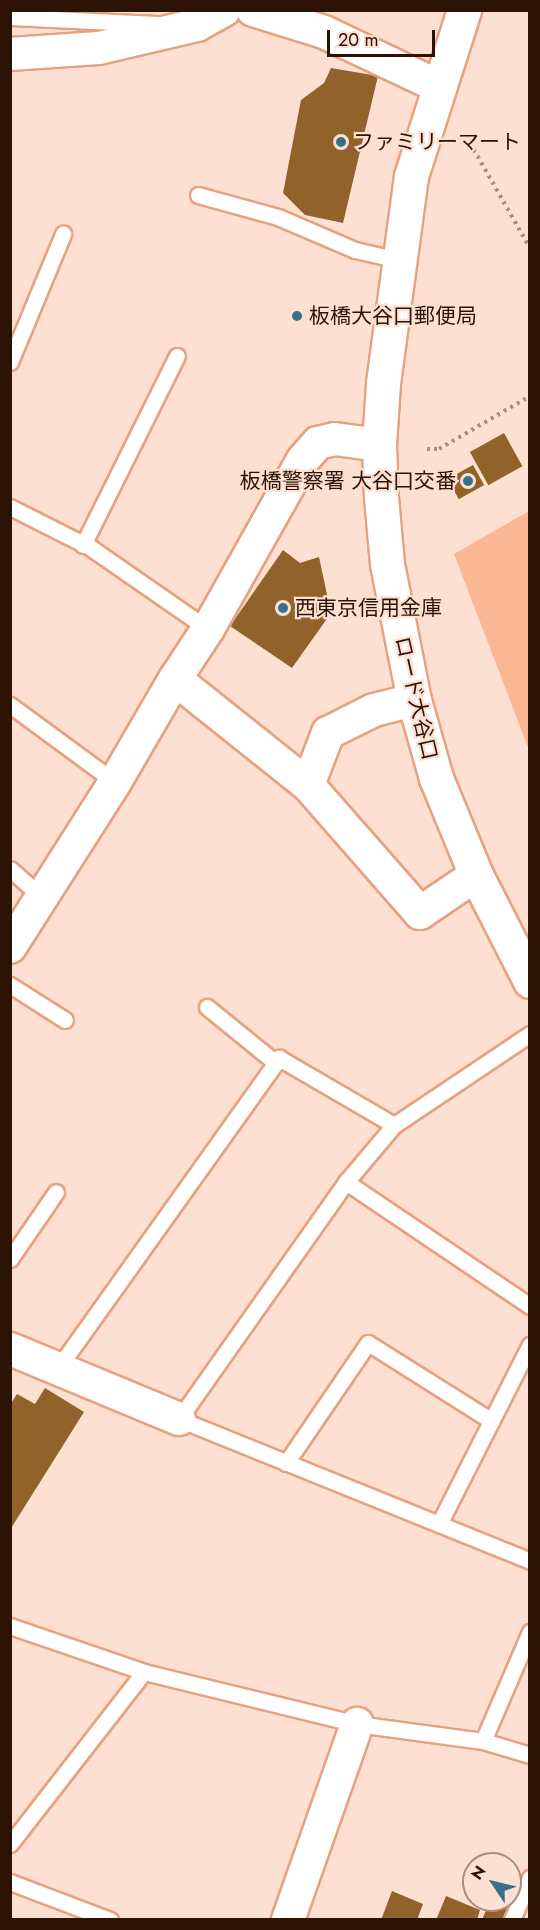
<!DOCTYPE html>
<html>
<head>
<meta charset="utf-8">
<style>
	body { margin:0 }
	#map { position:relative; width:540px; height:1930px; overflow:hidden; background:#fde0d2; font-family:Jost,"Noto Sans JP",sans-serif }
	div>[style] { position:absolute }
	.green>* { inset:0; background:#fbb693 }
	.building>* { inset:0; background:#91632b; transform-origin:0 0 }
	.path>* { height:4px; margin-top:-2px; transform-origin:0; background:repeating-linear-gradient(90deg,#ab9082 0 3px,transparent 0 7.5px) }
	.roads { filter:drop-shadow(2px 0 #e6a280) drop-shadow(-2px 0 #e6a280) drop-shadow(0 2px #e6a280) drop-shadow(0 -2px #e6a280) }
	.lane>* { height:15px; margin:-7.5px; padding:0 7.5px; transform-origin:7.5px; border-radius:7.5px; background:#fff }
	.street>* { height:32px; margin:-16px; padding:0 16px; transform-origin:16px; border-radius:16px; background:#fff }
	.secondary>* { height:33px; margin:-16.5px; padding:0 16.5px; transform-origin:16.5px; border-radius:16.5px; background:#fff }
	.dots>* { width:16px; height:16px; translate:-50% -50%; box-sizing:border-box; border:3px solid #fde0d2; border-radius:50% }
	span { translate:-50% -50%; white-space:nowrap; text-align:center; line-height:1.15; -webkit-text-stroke:4.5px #fde0d2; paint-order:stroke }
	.poi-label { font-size:21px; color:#2c1306 }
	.left { translate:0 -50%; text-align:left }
	.right { translate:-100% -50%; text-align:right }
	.street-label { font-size:21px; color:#2c1306 }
	.frame { position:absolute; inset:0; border:12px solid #2c1306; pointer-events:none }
	.north { position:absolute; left:462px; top:1852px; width:60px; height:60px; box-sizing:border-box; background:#fde0d2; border:2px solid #a98e80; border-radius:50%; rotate:305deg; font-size:16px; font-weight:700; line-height:24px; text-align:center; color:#2c1306 }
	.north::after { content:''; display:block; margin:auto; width:21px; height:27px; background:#367189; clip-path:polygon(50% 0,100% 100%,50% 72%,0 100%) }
	.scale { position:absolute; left:327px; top:30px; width:108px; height:27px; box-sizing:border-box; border:3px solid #2c1306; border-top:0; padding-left:8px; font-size:18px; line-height:21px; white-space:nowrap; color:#2c1306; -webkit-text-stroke:4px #fde0d2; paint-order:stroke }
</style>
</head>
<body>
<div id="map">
	<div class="green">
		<i style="clip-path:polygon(529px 511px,530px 749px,529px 750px,454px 554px)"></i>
	</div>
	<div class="building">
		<i style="clip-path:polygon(331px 68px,378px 76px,343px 223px,305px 215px,283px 193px,301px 100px,324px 83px)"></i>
		<i style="left:504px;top:433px;width:38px;height:39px;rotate:61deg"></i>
		<i style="left:473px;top:465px;width:23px;height:29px;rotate:61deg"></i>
		<i style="clip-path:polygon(283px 550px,300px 563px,319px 557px,331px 613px,292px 668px,230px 626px)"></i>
		<i style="clip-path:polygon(45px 1388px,84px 1412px,10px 1530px,10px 1405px,17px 1394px,35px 1404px)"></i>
		<i style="clip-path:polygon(392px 1891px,423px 1904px,417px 1920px,381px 1920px)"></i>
		<i style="clip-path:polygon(446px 1896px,480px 1910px,477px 1920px,436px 1920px)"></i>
		<i style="clip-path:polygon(490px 1900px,510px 1905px,504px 1920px,482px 1920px)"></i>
	</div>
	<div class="path">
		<i style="left:470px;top:143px;width:121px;rotate:60.3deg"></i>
		<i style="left:427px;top:449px;width:12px"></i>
		<i style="left:439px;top:449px;width:105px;rotate:-30.2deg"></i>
	</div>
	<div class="roads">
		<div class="lane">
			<i style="left:10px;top:17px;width:147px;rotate:2.7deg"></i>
			<i style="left:198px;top:195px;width:83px;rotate:15.4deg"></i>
			<i style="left:278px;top:217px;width:84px;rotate:23.2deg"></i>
			<i style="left:355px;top:250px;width:45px;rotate:12.8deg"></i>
			<i style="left:10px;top:362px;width:139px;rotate:-67.5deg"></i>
			<i style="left:10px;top:507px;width:91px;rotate:26.8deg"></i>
			<i style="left:91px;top:548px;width:142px;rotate:34.7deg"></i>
			<i style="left:83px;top:545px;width:211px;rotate:-63.6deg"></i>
			<i style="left:10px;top:705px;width:130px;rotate:36.3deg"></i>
			<i style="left:10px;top:869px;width:44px;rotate:41.3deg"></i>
			<i style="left:10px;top:985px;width:65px;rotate:32.5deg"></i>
			<i style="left:207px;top:1007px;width:89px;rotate:39.1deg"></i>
			<i style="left:530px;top:1034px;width:164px;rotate:146.2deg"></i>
			<i style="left:394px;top:1125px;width:75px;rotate:130.1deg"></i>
			<i style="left:346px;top:1182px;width:290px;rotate:125.2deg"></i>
			<i style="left:179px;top:1419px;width:379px;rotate:22deg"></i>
			<i style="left:346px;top:1182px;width:222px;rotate:34deg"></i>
			<i style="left:10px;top:1259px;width:81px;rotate:-55.5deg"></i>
			<i style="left:58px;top:1368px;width:381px;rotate:-54.5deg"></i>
			<i style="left:279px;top:1058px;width:133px;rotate:30.2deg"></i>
			<i style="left:286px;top:1463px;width:145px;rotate:-55.7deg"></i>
			<i style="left:368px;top:1343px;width:146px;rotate:32.2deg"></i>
			<i style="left:439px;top:1524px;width:201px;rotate:-63.1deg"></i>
			<i style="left:10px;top:1626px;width:142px;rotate:18.9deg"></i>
			<i style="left:144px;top:1672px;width:219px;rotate:13.7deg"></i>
			<i style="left:357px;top:1724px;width:127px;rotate:7.7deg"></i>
			<i style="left:483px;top:1741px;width:49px;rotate:16.6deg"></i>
			<i style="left:483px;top:1741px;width:119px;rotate:-66.7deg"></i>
			<i style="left:10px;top:1844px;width:218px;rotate:-52.1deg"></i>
			<i style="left:10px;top:1882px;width:107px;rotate:20.8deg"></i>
			<i style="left:512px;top:1920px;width:46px;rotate:-66.8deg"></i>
		</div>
		<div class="street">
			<i style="left:253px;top:10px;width:74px;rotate:17.2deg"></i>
			<i style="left:324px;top:32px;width:128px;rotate:25.4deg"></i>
			<i style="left:10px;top:54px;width:89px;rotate:-3.9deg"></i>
			<i style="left:99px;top:48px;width:101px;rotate:-13.2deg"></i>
			<i style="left:197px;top:25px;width:31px;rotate:-29deg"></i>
			<i style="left:175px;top:679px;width:170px;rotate:38.6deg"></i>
			<i style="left:308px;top:785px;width:170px;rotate:48.8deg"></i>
			<i style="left:420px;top:913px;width:68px;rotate:-34.2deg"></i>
			<i style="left:308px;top:785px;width:56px;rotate:-69deg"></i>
			<i style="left:328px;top:733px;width:51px;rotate:-26.6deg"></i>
			<i style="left:374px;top:710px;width:41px;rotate:-14deg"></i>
			<i style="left:10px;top:947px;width:196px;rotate:-57.5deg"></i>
			<i style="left:115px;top:782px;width:119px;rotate:-59.8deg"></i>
			<i style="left:175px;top:679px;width:60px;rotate:-56.6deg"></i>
			<i style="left:208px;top:629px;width:194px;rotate:-60.7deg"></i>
			<i style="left:303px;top:460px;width:23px;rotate:-49deg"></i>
			<i style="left:318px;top:443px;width:17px;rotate:-13deg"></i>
			<i style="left:335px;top:439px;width:44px;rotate:7.8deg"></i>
			<i style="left:10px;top:1349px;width:183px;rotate:22.5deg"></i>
			<i style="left:288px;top:1920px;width:208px;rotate:-70.6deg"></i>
		</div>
		<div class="secondary">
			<i style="left:464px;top:10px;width:174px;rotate:107.7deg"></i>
			<i style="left:411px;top:176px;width:209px;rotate:97.7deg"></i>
			<i style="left:383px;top:383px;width:62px;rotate:93.7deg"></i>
			<i style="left:379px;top:445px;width:52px;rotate:87.8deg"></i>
			<i style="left:381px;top:497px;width:67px;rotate:84.9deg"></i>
			<i style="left:387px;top:564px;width:139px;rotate:78.8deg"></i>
			<i style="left:414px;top:700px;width:81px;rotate:74.2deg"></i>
			<i style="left:436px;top:778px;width:105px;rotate:67.6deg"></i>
			<i style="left:476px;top:875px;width:119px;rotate:63deg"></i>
		</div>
	</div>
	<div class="dots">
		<i style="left:341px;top:142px;background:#367189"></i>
		<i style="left:297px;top:316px;background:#367189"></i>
		<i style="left:468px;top:481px;background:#367189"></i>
		<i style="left:283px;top:608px;background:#367189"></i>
	</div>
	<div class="poi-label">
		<span class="left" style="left:353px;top:142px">ファミリーマート</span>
		<span class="left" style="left:309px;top:316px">板橋大谷口郵便局</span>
		<span class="right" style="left:456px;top:481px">板橋警察署 大谷口交番</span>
		<span class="left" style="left:295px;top:608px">西東京信用金庫</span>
	</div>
	<div class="street-label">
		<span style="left:416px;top:698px;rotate:77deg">ロード大谷口</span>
	</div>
	<div class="frame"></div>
	<div class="north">N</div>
	<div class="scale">20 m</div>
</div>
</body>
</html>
